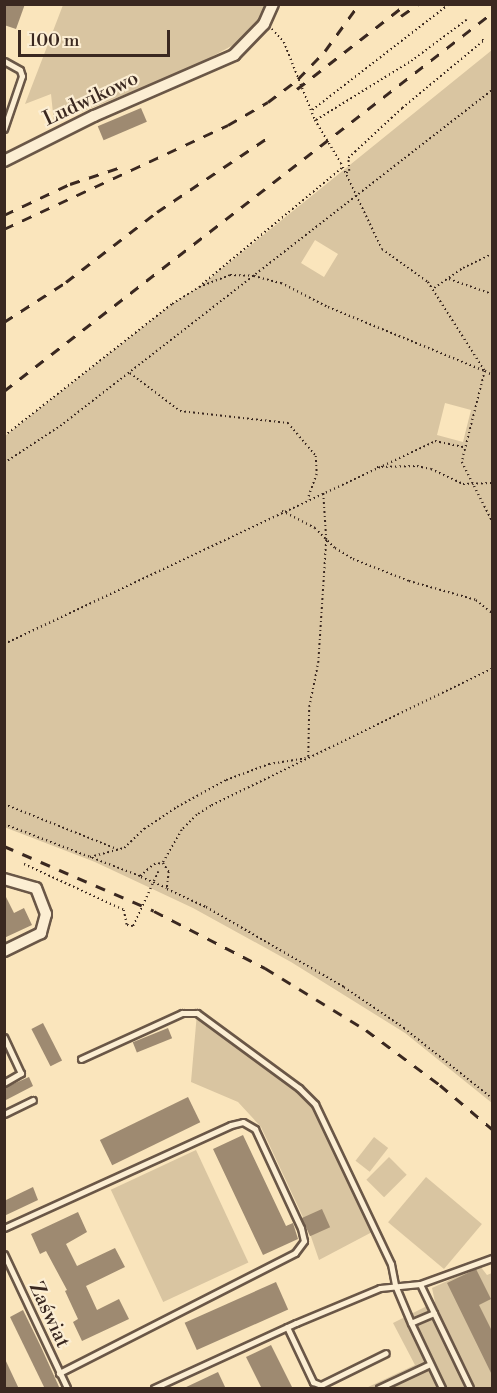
<!DOCTYPE html>
<html>
<head>
<meta charset="utf-8">
<style>
	body { margin:0 }
	#map { position:relative; width:497px; height:1393px; overflow:hidden; background:#fae5bc; font-family:"Libre Bodoni",serif }
	div>[style] { position:absolute }
	.green>* { inset:0; background:#d9c5a1; transform-origin:0 0 }
	.building>* { inset:0; background:#9e8a71; transform-origin:0 0 }
	.path>* { height:1.5px; margin-top:-0.75px; transform-origin:0; background:repeating-linear-gradient(90deg,#3a2820 0 1.5px,transparent 0 4.5px) }
	.roads { filter:drop-shadow(2px 0 #6a5747) drop-shadow(-2px 0 #6a5747) drop-shadow(0 2px #6a5747) drop-shadow(0 -2px #6a5747) }
	.lane>* { height:5px; margin:-2.5px; padding:0 2.5px; transform-origin:2.5px; border-radius:2.5px; background:#fceed3 }
	.street>* { height:10px; margin:-5px; padding:0 5px; transform-origin:5px; border-radius:5px; background:#fceed3 }
	.rail>* { height:3px; margin-top:-1.5px; transform-origin:0; background:repeating-linear-gradient(90deg,#3a2820 0 10px,transparent 0 20px) }
	.path-bridge>* { height:1.5px; margin-top:-0.75px; transform-origin:0; background:repeating-linear-gradient(90deg,#3a2820 0 1.5px,transparent 0 4.5px) }
	span { translate:-50% -50%; white-space:nowrap; text-align:center; line-height:1.15; -webkit-text-stroke:4.5px #fceed3; paint-order:stroke }
	.street-label { font-size:20px; color:#3a2820 }
	.frame { position:absolute; inset:0; border:6px solid #3a2820; pointer-events:none }
	.scale { position:absolute; left:18px; top:30px; width:152px; height:27px; box-sizing:border-box; border:3px solid #3a2820; border-top:0; padding-left:8px; font-size:18px; line-height:21px; white-space:nowrap; color:#3a2820; -webkit-text-stroke:4px #fceed3; paint-order:stroke }
</style>
</head>
<body>
<div id="map">
	<div class="green">
		<i style="clip-path:polygon(63px 5px,267px 5px,264px 13px,246px 38px,193px 67px,54px 123px,51px 94px,25px 104px)"></i>
		<i style="clip-path:polygon(evenodd,492px 50px,492px 1103px,405px 1033px,291px 962px,193px 908px,95px 862px,4px 827px,5px 436px,172px 304px,199px 287px,492px 50px,315px 240px,338px 254px,324px 277px,301px 263px,315px 240px,492px 50px,445px 403px,471px 410px,463px 442px,437px 435px,445px 403px)"></i>
		<i style="clip-path:polygon(197px 1013px,299px 1088px,315px 1104px,374px 1231px,319px 1260px,308px 1228px,261px 1127px,238px 1102px,191px 1082px)"></i>
		<i style="left:374px;top:1137px;width:18px;height:30px;rotate:38deg"></i>
		<i style="left:196px;top:1150px;width:124px;height:94px;rotate:65deg"></i>
		<i style="left:389px;top:1157px;width:25px;height:32px;rotate:45deg"></i>
		<i style="left:426px;top:1177px;width:73px;height:59px;rotate:40deg"></i>
		<i style="clip-path:polygon(480px 1266px,487px 1275px,492px 1273px,492px 1388px,366px 1388px,415px 1365px,393px 1323px,435px 1302px,432px 1288px)"></i>
	</div>
	<div class="building">
		<i style="clip-path:polygon(4px 4px,25px 4px,16px 29px,4px 25px)"></i>
		<i style="left:141px;top:108px;width:15px;height:47px;rotate:67deg"></i>
		<i style="clip-path:polygon(4px 893px,14px 913px,24px 908px,32px 925px,4px 938px)"></i>
		<i style="left:43px;top:1023px;width:42px;height:13px;rotate:63deg"></i>
		<i style="left:168px;top:1028px;width:11px;height:38px;rotate:68deg"></i>
		<i style="clip-path:polygon(29px 1077px,33px 1086px,4px 1101px,4px 1088px)"></i>
		<i style="left:188px;top:1097px;width:28px;height:98px;rotate:64deg"></i>
		<i style="clip-path:polygon(243px 1135px,286px 1226px,293px 1223px,298px 1239px,263px 1255px,213px 1149px)"></i>
		<i style="clip-path:polygon(33px 1187px,38px 1200px,4px 1216px,4px 1201px)"></i>
		<i style="left:322px;top:1209px;width:20px;height:22px;rotate:66deg"></i>
		<i style="clip-path:polygon(78px 1212px,87px 1232px,66px 1244px,77px 1266px,115px 1248px,125px 1267px,86px 1286px,97px 1310px,119px 1299px,129px 1319px,82px 1341px,73px 1322px,78px 1319px,65px 1291px,67px 1290px,46px 1251px,40px 1254px,31px 1234px)"></i>
		<i style="clip-path:polygon(476px 1269px,491px 1299px,479px 1305px,492px 1331px,492px 1375px,447px 1283px)"></i>
		<i style="left:276px;top:1282px;width:30px;height:100px;rotate:66deg"></i>
		<i style="clip-path:polygon(23px 1310px,41px 1347px,60px 1389px,45px 1389px,10px 1317px)"></i>
		<i style="clip-path:polygon(271px 1345px,293px 1389px,262px 1389px,246px 1357px)"></i>
		<i style="clip-path:polygon(4px 1357px,19px 1389px,4px 1389px)"></i>
		<i style="clip-path:polygon(218px 1372px,226px 1389px,182px 1389px)"></i>
	</div>
	<div class="path">
		<i style="left:272px;top:29px;width:18px;rotate:47deg"></i>
		<i style="left:284px;top:42px;width:84px;rotate:68.3deg"></i>
		<i style="left:315px;top:120px;width:50px;rotate:58.8deg"></i>
		<i style="left:341px;top:163px;width:95px;rotate:64.5deg"></i>
		<i style="left:382px;top:249px;width:57px;rotate:35.7deg"></i>
		<i style="left:428px;top:282px;width:106px;rotate:57.4deg"></i>
		<i style="left:485px;top:371px;width:8px;rotate:30deg"></i>
		<i style="left:312px;top:110px;width:173px;rotate:-37.7deg"></i>
		<i style="left:316px;top:120px;width:112px;rotate:-31.8deg"></i>
		<i style="left:411px;top:61px;width:69px;rotate:-36.7deg"></i>
		<i style="left:466px;top:20px;width:3px;rotate:45deg"></i>
		<i style="left:346px;top:173px;width:4px;rotate:-34deg"></i>
		<i style="left:349px;top:171px;width:13px;rotate:-94deg"></i>
		<i style="left:348px;top:158px;width:74px;rotate:-42.8deg"></i>
		<i style="left:402px;top:108px;width:105px;rotate:-39.6deg"></i>
		<i style="left:483px;top:41px;width:2px;rotate:-117deg"></i>
		<i style="left:449px;top:279px;width:46px;rotate:19.2deg"></i>
		<i style="left:202px;top:284px;width:183px;rotate:-39.7deg"></i>
		<i style="left:434px;top:288px;width:35px;rotate:-35deg"></i>
		<i style="left:463px;top:268px;width:32px;rotate:-26deg"></i>
		<i style="left:130px;top:373px;width:63px;rotate:37.2deg"></i>
		<i style="left:180px;top:411px;width:109px;rotate:6.3deg"></i>
		<i style="left:288px;top:423px;width:43px;rotate:49.7deg"></i>
		<i style="left:316px;top:456px;width:18px;rotate:87deg"></i>
		<i style="left:317px;top:474px;width:27px;rotate:110deg"></i>
		<i style="left:4px;top:436px;width:214px;rotate:-38.2deg"></i>
		<i style="left:172px;top:304px;width:32px;rotate:-32deg"></i>
		<i style="left:199px;top:287px;width:33px;rotate:-21deg"></i>
		<i style="left:230px;top:275px;width:24px;rotate:2deg"></i>
		<i style="left:254px;top:276px;width:28px;rotate:15deg"></i>
		<i style="left:281px;top:283px;width:53px;rotate:27.1deg"></i>
		<i style="left:328px;top:307px;width:170px;rotate:22.2deg"></i>
		<i style="left:485px;top:371px;width:94px;rotate:104.2deg"></i>
		<i style="left:462px;top:462px;width:66px;rotate:63deg"></i>
		<i style="left:4px;top:463px;width:67px;rotate:-33.5deg"></i>
		<i style="left:60px;top:426px;width:547px;rotate:-37.87deg"></i>
		<i style="left:377px;top:467px;width:40px;rotate:-1.4deg"></i>
		<i style="left:417px;top:466px;width:14px;rotate:12deg"></i>
		<i style="left:431px;top:469px;width:35px;rotate:25deg"></i>
		<i style="left:463px;top:484px;width:29px;rotate:-2deg"></i>
		<i style="left:282px;top:511px;width:37px;rotate:27deg"></i>
		<i style="left:315px;top:528px;width:28px;rotate:45deg"></i>
		<i style="left:335px;top:548px;width:21px;rotate:31deg"></i>
		<i style="left:353px;top:559px;width:60px;rotate:21.4deg"></i>
		<i style="left:409px;top:581px;width:70px;rotate:15.8deg"></i>
		<i style="left:476px;top:600px;width:21px;rotate:39deg"></i>
		<i style="left:4px;top:644px;width:476px;rotate:-25.2deg"></i>
		<i style="left:435px;top:441px;width:30px;rotate:12deg"></i>
		<i style="left:492px;top:669px;width:313px;rotate:154deg"></i>
		<i style="left:211px;top:806px;width:17px;rotate:147deg"></i>
		<i style="left:197px;top:815px;width:21px;rotate:135deg"></i>
		<i style="left:182px;top:830px;width:38px;rotate:120deg"></i>
		<i style="left:163px;top:863px;width:11px;rotate:56deg"></i>
		<i style="left:169px;top:872px;width:17px;rotate:97deg"></i>
		<i style="left:167px;top:889px;width:43px;rotate:24.8deg"></i>
		<i style="left:206px;top:907px;width:160px;rotate:30.1deg"></i>
		<i style="left:344px;top:987px;width:73px;rotate:34.3deg"></i>
		<i style="left:404px;top:1028px;width:112px;rotate:38.5deg"></i>
		<i style="left:308px;top:757px;width:50px;rotate:-88.9deg"></i>
		<i style="left:309px;top:707px;width:45px;rotate:-78.4deg"></i>
		<i style="left:318px;top:663px;width:123px;rotate:-86.3deg"></i>
		<i style="left:326px;top:540px;width:47px;rotate:-93.7deg"></i>
		<i style="left:4px;top:804px;width:122px;rotate:21.7deg"></i>
		<i style="left:4px;top:824px;width:146px;rotate:20.9deg"></i>
		<i style="left:140px;top:876px;width:18px;rotate:-41deg"></i>
		<i style="left:154px;top:864px;width:9px;rotate:-6deg"></i>
		<i style="left:90px;top:857px;width:35px;rotate:-15deg"></i>
		<i style="left:124px;top:848px;width:28px;rotate:-44deg"></i>
		<i style="left:144px;top:829px;width:40px;rotate:-34deg"></i>
		<i style="left:177px;top:807px;width:56px;rotate:-28.9deg"></i>
		<i style="left:226px;top:780px;width:46px;rotate:-20.4deg"></i>
		<i style="left:269px;top:764px;width:37px;rotate:-9deg"></i>
		<i style="left:24px;top:864px;width:110px;rotate:24.7deg"></i>
		<i style="left:124px;top:910px;width:15px;rotate:79deg"></i>
		<i style="left:127px;top:925px;width:6px;rotate:9deg"></i>
		<i style="left:141px;top:877px;width:28px;rotate:23deg"></i>
	</div>
	<div class="roads">
		<div class="lane">
			<i style="left:4px;top:61px;width:18px;rotate:29deg"></i>
			<i style="left:20px;top:70px;width:6px;rotate:72deg"></i>
			<i style="left:22px;top:76px;width:56px;rotate:108.8deg"></i>
			<i style="left:4px;top:1037px;width:40px;rotate:65deg"></i>
			<i style="left:21px;top:1073px;width:20px;rotate:150deg"></i>
			<i style="left:81px;top:1059px;width:111px;rotate:-24.5deg"></i>
			<i style="left:182px;top:1013px;width:15px"></i>
			<i style="left:197px;top:1013px;width:127px;rotate:36.3deg"></i>
			<i style="left:299px;top:1088px;width:23px;rotate:45deg"></i>
			<i style="left:315px;top:1104px;width:177px;rotate:64.6deg"></i>
			<i style="left:391px;top:1264px;width:21px;rotate:79deg"></i>
			<i style="left:395px;top:1285px;width:41px;rotate:67.2deg"></i>
			<i style="left:4px;top:1114px;width:32px;rotate:-26deg"></i>
			<i style="left:4px;top:1228px;width:249px;rotate:-24.4deg"></i>
			<i style="left:231px;top:1125px;width:12px;rotate:-14deg"></i>
			<i style="left:243px;top:1122px;width:14px;rotate:30deg"></i>
			<i style="left:255px;top:1129px;width:109px;rotate:65.1deg"></i>
			<i style="left:301px;top:1228px;width:13px;rotate:77deg"></i>
			<i style="left:304px;top:1241px;width:15px;rotate:127deg"></i>
			<i style="left:295px;top:1253px;width:265px;rotate:153deg"></i>
			<i style="left:4px;top:1254px;width:148px;rotate:64.8deg"></i>
			<i style="left:420px;top:1284px;width:77px;rotate:-19.9deg"></i>
			<i style="left:434px;top:1313px;width:25px;rotate:157deg"></i>
			<i style="left:411px;top:1323px;width:72px;rotate:64.5deg"></i>
			<i style="left:287px;top:1327px;width:61px;rotate:64.7deg"></i>
			<i style="left:313px;top:1382px;width:9px;rotate:21deg"></i>
			<i style="left:321px;top:1385px;width:72px;rotate:-26.2deg"></i>
			<i style="left:154px;top:1388px;width:156px;rotate:-24.6deg"></i>
			<i style="left:296px;top:1323px;width:91px;rotate:-22.6deg"></i>
			<i style="left:380px;top:1288px;width:40px;rotate:-5.7deg"></i>
			<i style="left:420px;top:1284px;width:115px;rotate:64.3deg"></i>
			<i style="left:379px;top:1388px;width:56px;rotate:-25.2deg"></i>
		</div>
		<div class="street">
			<i style="left:4px;top:161px;width:101px;rotate:-26.6deg"></i>
			<i style="left:94px;top:116px;width:153px;rotate:-23.5deg"></i>
			<i style="left:234px;top:55px;width:43px;rotate:-45.9deg"></i>
			<i style="left:264px;top:24px;width:22px;rotate:-66deg"></i>
			<i style="left:4px;top:879px;width:33px;rotate:16deg"></i>
			<i style="left:36px;top:888px;width:28px;rotate:69deg"></i>
			<i style="left:46px;top:914px;width:20px;rotate:105deg"></i>
			<i style="left:41px;top:933px;width:41px;rotate:154.1deg"></i>
		</div>
	</div>
	<div class="rail">
		<i style="left:401px;top:16px;width:21px;rotate:-35deg"></i>
		<i style="left:297px;top:89px;width:138px;rotate:-37.9deg"></i>
		<i style="left:4px;top:215px;width:73px;rotate:-25.2deg"></i>
		<i style="left:70px;top:184px;width:51px;rotate:-18.4deg"></i>
		<i style="left:4px;top:229px;width:247px;rotate:-24.9deg"></i>
		<i style="left:228px;top:125px;width:46px;rotate:-29.9deg"></i>
		<i style="left:268px;top:102px;width:38px;rotate:-37deg"></i>
		<i style="left:298px;top:79px;width:39px;rotate:-46deg"></i>
		<i style="left:325px;top:51px;width:58px;rotate:-54.1deg"></i>
		<i style="left:4px;top:322px;width:74px;rotate:-32.8deg"></i>
		<i style="left:66px;top:282px;width:115px;rotate:-37.6deg"></i>
		<i style="left:157px;top:212px;width:136px;rotate:-33.9deg"></i>
		<i style="left:4px;top:391px;width:617px;rotate:-37.76deg"></i>
		<i style="left:4px;top:846px;width:163px;rotate:23.4deg"></i>
		<i style="left:154px;top:911px;width:125px;rotate:27.2deg"></i>
		<i style="left:265px;top:968px;width:119px;rotate:31.5deg"></i>
		<i style="left:366px;top:1030px;width:92px;rotate:36.6deg"></i>
		<i style="left:440px;top:1085px;width:68px;rotate:40.2deg"></i>
	</div>
	<div class="path-bridge">
		<i style="left:133px;top:926px;width:60px;rotate:-65.2deg"></i>
	</div>
	<div class="street-label">
		<span style="left:91px;top:99px;rotate:-25deg">Ludwikowo</span>
		<span style="left:49px;top:1315px;rotate:65deg">Zaświat</span>
	</div>
	<div class="frame"></div>
	<div class="scale">100 m</div>
</div>
</body>
</html>
